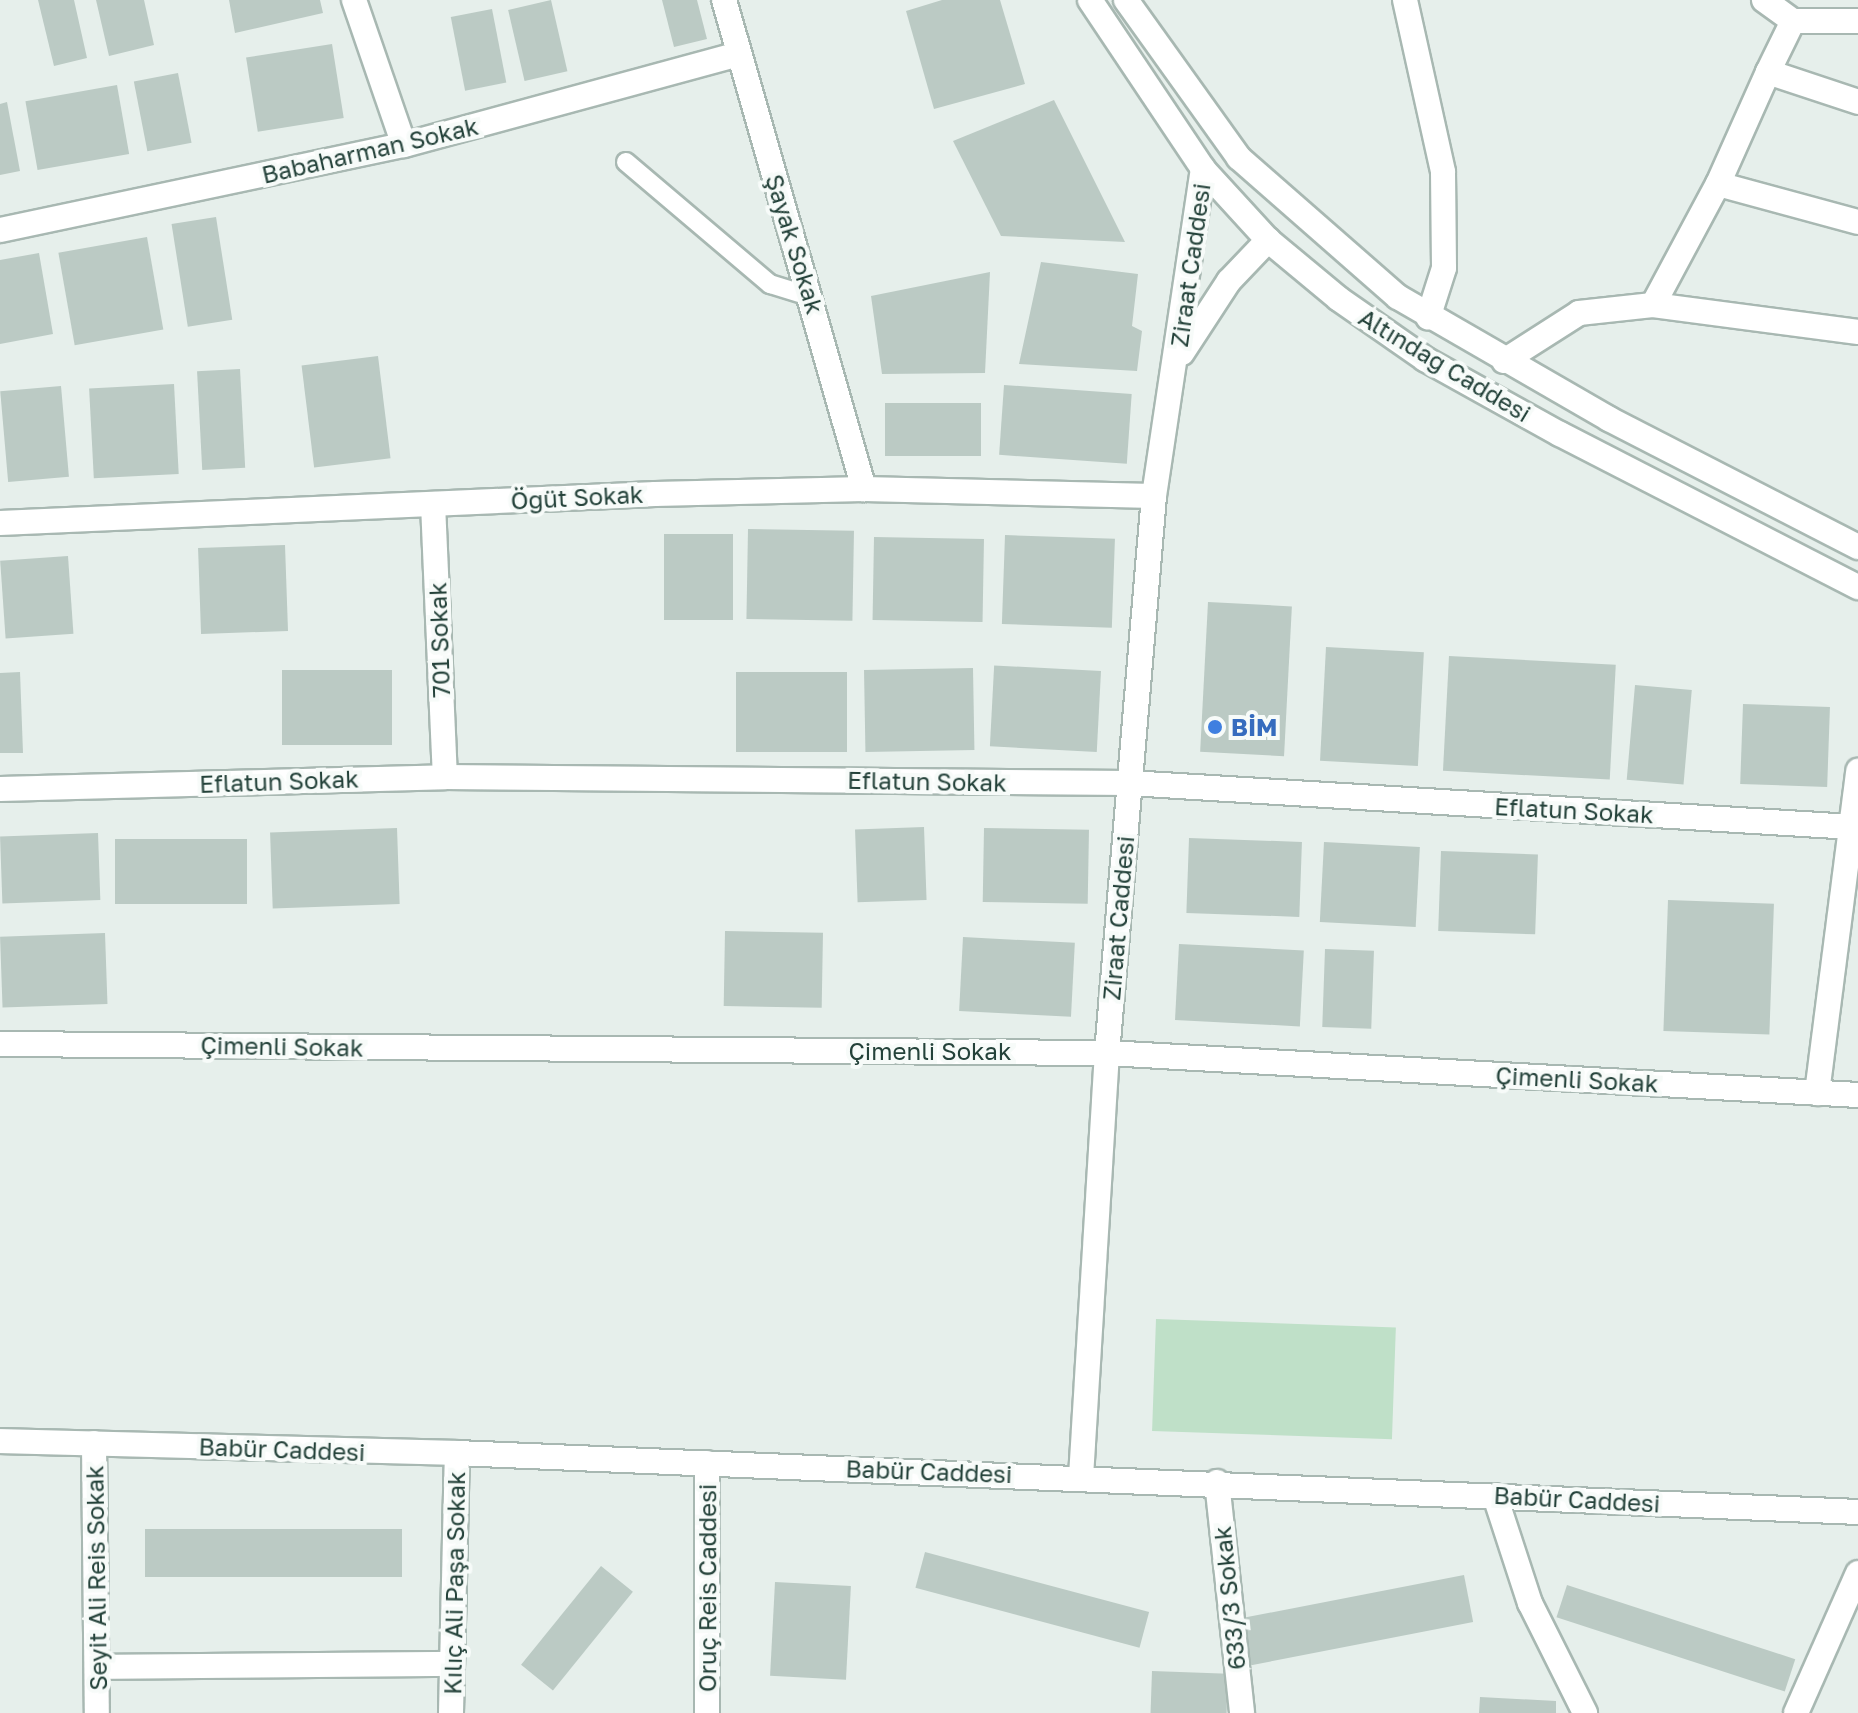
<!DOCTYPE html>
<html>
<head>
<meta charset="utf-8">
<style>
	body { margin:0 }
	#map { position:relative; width:1858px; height:1713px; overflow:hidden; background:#e6efeb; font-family:"Golos Text",sans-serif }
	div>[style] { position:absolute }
	.green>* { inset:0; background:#bfe0c8; transform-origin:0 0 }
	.building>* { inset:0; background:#bbcac4; transform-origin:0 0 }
	.roads { filter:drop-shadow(2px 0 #a8b8b2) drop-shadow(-2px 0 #a8b8b2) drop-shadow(0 2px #a8b8b2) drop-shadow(0 -2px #a8b8b2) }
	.service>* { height:18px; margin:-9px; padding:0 9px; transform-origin:9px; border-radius:9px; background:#fff }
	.minor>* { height:24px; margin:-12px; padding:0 12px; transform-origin:12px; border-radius:12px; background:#fff }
	.tertiary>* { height:24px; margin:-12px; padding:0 12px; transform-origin:12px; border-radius:12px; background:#fff }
	.secondary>* { height:24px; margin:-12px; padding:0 12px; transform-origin:12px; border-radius:12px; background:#fff }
	.dots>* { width:22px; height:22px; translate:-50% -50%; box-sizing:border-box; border:4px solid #f7fbf9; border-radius:50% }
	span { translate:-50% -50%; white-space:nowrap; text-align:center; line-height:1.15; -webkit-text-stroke:8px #f7fbf9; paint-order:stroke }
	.street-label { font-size:24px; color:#24423a }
	.shop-label { font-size:24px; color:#366cbe; font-weight:700 }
	.left { translate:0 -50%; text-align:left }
</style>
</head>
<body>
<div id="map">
	<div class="green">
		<i style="left:1156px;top:1319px;width:240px;height:112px;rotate:2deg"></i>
	</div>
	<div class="building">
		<i style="clip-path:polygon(38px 0,74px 0,87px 58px,54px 66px)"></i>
		<i style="clip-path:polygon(96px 0,144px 0,154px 45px,109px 56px)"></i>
		<i style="clip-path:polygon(229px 0,320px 0,323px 13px,235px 33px)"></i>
		<i style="left:551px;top:0;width:73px;height:44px;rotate:77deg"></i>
		<i style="clip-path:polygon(662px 0,697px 0,707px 39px,674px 47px)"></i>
		<i style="clip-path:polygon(942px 0,1000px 0,1025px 84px,934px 109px,906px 11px)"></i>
		<i style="left:492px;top:9px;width:75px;height:42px;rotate:79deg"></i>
		<i style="left:332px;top:44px;width:75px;height:87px;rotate:81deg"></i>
		<i style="left:178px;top:73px;width:71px;height:45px;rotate:79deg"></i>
		<i style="left:117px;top:85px;width:70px;height:93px;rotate:80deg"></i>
		<i style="clip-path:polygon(1054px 100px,1125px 242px,1001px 236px,953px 141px)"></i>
		<i style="clip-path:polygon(7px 102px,20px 171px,0 175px,0 104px)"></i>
		<i style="left:216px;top:217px;width:104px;height:45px;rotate:81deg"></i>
		<i style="left:147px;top:237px;width:94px;height:90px;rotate:80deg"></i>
		<i style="clip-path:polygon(39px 253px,53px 334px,0 344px,0 260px)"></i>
		<i style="clip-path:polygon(1041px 262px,1138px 274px,1132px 326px,1142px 331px,1137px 371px,1019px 364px)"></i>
		<i style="clip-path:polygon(990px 272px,985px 373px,882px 374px,871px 296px)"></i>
		<i style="left:378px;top:356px;width:103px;height:77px;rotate:83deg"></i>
		<i style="left:240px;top:369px;width:99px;height:43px;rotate:87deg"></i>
		<i style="left:174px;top:384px;width:90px;height:85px;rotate:87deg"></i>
		<i style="left:1004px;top:385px;width:128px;height:70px;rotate:4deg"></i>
		<i style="left:61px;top:386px;width:91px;height:61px;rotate:85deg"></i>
		<i style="left:885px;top:403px;width:96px;height:53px"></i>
		<i style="left:748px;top:529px;width:106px;height:90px;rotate:1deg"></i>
		<i style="left:664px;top:534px;width:69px;height:86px"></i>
		<i style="left:1005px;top:535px;width:110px;height:89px;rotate:2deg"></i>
		<i style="left:874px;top:537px;width:110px;height:83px;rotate:1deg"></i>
		<i style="left:285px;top:545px;width:86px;height:87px;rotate:88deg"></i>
		<i style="left:68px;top:556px;width:78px;height:68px;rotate:86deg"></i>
		<i style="left:1208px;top:602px;width:84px;height:150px;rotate:3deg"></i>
		<i style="left:1326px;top:647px;width:98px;height:114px;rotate:3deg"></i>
		<i style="left:1449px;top:656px;width:167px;height:115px;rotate:3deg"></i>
		<i style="left:973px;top:668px;width:82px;height:109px;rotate:89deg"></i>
		<i style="left:392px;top:670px;width:75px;height:110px;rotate:90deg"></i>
		<i style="left:1101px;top:671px;width:81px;height:107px;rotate:93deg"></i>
		<i style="clip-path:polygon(20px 672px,23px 753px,0 753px,0 673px)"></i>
		<i style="left:736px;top:672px;width:111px;height:80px"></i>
		<i style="left:1635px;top:685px;width:57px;height:95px;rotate:5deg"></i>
		<i style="left:1743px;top:704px;width:87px;height:80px;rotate:2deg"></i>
		<i style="left:924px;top:827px;width:73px;height:69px;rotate:88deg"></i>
		<i style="left:397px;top:828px;width:76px;height:127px;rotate:88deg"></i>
		<i style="left:984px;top:828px;width:105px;height:74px;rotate:1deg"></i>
		<i style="left:98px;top:833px;width:67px;height:98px;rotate:88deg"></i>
		<i style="left:1189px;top:838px;width:113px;height:75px;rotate:2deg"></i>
		<i style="left:115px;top:839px;width:132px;height:65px"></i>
		<i style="left:1324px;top:842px;width:96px;height:80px;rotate:3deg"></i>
		<i style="left:1441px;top:851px;width:97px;height:80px;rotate:2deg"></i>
		<i style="left:1668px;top:900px;width:106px;height:131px;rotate:2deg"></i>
		<i style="left:725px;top:931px;width:98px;height:75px;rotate:1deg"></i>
		<i style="left:105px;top:933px;width:71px;height:105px;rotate:88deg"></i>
		<i style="left:963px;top:937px;width:112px;height:74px;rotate:3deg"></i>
		<i style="left:1179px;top:944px;width:125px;height:76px;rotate:3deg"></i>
		<i style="left:1325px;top:949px;width:49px;height:78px;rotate:2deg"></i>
		<i style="left:145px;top:1529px;width:257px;height:48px"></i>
		<i style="left:925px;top:1552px;width:232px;height:37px;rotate:15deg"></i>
		<i style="left:601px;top:1566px;width:41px;height:127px;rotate:39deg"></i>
		<i style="left:1464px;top:1575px;width:48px;height:226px;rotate:79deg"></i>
		<i style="left:775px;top:1582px;width:76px;height:94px;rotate:3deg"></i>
		<i style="left:1567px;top:1585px;width:240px;height:34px;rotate:18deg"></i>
		<i style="left:1152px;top:1671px;width:76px;height:42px;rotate:2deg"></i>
		<i style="clip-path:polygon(1480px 1697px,1556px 1701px,1556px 1713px,1479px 1713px)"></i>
	</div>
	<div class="roads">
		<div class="service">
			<i style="left:626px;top:162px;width:189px;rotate:40.3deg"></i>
			<i style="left:770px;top:284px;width:44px;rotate:17.2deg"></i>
		</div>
		<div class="minor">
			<i style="left:354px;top:0;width:153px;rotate:71deg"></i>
			<i style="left:724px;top:0;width:509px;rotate:74.02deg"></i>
			<i style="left:1405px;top:0;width:176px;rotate:77.5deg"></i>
			<i style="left:1443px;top:172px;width:96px;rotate:89.4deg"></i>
			<i style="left:1444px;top:268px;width:52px;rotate:107.7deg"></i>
			<i style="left:1764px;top:0;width:36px;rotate:36deg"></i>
			<i style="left:1768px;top:72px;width:57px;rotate:-63.9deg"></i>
			<i style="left:1793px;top:21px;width:65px"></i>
			<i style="left:1718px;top:184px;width:123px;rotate:-65.9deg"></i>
			<i style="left:1768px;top:72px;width:95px;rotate:18.4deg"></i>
			<i style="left:0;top:230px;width:413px;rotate:-11.9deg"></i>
			<i style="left:404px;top:145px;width:344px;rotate:-15.2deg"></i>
			<i style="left:1653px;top:305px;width:137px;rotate:-61.8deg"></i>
			<i style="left:1718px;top:184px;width:145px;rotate:15.2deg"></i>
			<i style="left:1504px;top:361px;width:89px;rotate:-32.6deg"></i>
			<i style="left:1579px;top:313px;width:74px;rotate:-6.2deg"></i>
			<i style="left:1653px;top:305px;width:207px;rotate:7.5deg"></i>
			<i style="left:433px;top:504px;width:273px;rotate:87.5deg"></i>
			<i style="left:0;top:523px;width:656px;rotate:-2.54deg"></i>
			<i style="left:655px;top:494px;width:209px;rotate:-1.4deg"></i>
			<i style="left:864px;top:489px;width:290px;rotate:1.4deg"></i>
			<i style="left:0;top:789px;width:445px;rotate:-1.5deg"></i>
			<i style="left:445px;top:777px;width:684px;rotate:0.5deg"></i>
			<i style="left:1129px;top:783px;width:725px;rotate:3.48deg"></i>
			<i style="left:0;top:1044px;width:1107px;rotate:0.47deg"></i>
			<i style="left:1107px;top:1053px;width:752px;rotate:3.2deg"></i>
			<i style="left:1817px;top:1093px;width:325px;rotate:-82.7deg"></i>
			<i style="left:94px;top:1443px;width:270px;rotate:89.4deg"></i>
			<i style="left:1217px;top:1482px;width:232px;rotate:83.8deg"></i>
			<i style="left:1495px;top:1496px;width:113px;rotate:71.9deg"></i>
			<i style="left:1530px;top:1603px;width:123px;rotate:63.4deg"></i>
			<i style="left:97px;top:1667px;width:354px;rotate:-0.5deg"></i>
			<i style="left:451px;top:1713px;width:260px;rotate:-88.7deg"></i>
			<i style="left:1796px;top:1713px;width:153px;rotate:-66.1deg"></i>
		</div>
		<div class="tertiary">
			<i style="left:1182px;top:353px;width:86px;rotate:-56.9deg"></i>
			<i style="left:1229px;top:281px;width:57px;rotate:-46.4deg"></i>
			<i style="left:1081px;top:1477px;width:425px;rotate:-86.5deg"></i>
			<i style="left:1107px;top:1053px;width:559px;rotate:-85.18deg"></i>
			<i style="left:1154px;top:496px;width:331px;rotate:-81.5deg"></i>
			<i style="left:707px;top:1713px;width:250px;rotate:-90deg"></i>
		</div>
		<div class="secondary">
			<i style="left:1090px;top:0;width:203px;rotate:56.2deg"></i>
			<i style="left:1203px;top:169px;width:96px;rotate:47.5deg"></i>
			<i style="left:1268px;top:240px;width:92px;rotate:39.7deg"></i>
			<i style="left:1339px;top:299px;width:105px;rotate:34.9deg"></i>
			<i style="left:1425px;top:359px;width:154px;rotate:29.1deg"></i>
			<i style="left:1560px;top:434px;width:335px;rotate:27.2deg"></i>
			<i style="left:1126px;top:0;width:194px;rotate:54.4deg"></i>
			<i style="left:1239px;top:158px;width:211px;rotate:41.2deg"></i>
			<i style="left:1398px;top:297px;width:244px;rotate:30deg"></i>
			<i style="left:1609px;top:419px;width:280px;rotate:27.2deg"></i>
			<i style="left:0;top:1441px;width:457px;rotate:1.5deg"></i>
			<i style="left:457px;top:1453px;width:1402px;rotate:2.41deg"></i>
		</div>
	</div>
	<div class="dots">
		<i style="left:1215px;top:727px;background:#3f7fe0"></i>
	</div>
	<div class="street-label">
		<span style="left:370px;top:150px;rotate:-13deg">Babaharman Sokak</span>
		<span style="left:795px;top:244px;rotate:73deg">Şayak Sokak</span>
		<span style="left:1190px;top:265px;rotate:-82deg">Ziraat Caddesi</span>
		<span style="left:1445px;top:365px;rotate:31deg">Altındağ Caddesi</span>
		<span style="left:577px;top:497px;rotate:-3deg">Öğüt Sokak</span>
		<span style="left:439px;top:640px;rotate:-92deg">701 Sokak</span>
		<span style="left:279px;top:781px;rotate:-2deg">Eflatun Sokak</span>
		<span style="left:927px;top:781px;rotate:1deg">Eflatun Sokak</span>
		<span style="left:1574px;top:810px;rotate:3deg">Eflatun Sokak</span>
		<span style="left:1118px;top:918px;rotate:-85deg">Ziraat Caddesi</span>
		<span style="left:282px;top:1046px;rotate:1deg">Çimenli Sokak</span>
		<span style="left:930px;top:1051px">Çimenli Sokak</span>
		<span style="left:1577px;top:1079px;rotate:3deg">Çimenli Sokak</span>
		<span style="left:282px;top:1449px;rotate:2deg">Babür Caddesi</span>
		<span style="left:929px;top:1471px;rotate:2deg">Babür Caddesi</span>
		<span style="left:1577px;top:1499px;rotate:3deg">Babür Caddesi</span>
		<span style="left:96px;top:1578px;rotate:-91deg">Seyit Ali Reis Sokak</span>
		<span style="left:454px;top:1583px;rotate:-89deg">Kılıç Ali Paşa Sokak</span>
		<span style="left:707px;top:1588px;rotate:-90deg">Oruç Reis Caddesi</span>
		<span style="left:1229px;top:1598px;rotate:-96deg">633/3 Sokak</span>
	</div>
	<div class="shop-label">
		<span class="left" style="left:1231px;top:727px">BİM</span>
	</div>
</div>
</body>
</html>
